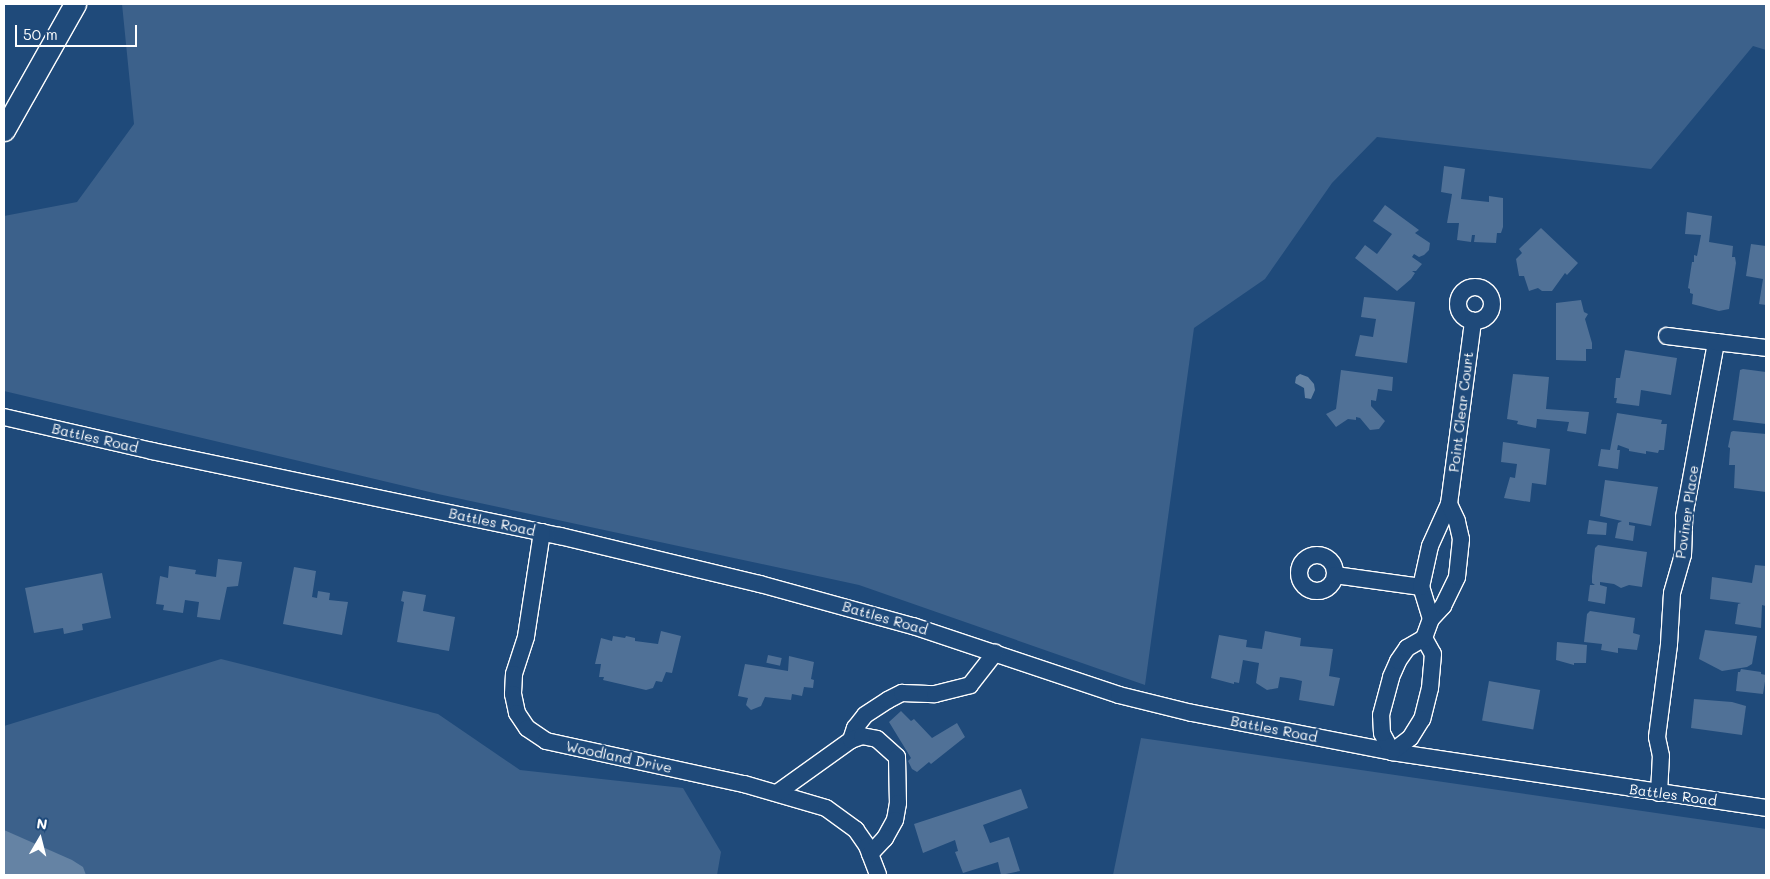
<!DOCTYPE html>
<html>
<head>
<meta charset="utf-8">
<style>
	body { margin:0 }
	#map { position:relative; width:1770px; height:879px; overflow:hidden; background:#1f4a7a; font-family:Mali,sans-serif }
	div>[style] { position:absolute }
	.green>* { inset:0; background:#3c618b }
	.water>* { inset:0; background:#6583a4 }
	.building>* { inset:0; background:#507197; transform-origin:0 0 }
	.roads { filter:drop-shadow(1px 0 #fff) drop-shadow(-1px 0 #fff) drop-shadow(0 1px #fff) drop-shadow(0 -1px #fff) }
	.minor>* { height:16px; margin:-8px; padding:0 8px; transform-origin:8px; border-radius:8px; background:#1f4a7a }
	.minor>.ring { margin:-8px; padding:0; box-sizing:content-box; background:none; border:16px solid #1f4a7a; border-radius:50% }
	.major>* { height:21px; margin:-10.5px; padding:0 10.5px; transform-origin:10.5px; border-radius:10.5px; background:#1f4a7a }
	span { translate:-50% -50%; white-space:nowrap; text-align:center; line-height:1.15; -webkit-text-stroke:4.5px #1f4a7a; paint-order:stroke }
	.street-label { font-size:14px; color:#fff }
	.frame { position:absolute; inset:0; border:5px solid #fff; pointer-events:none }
	.north { position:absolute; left:15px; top:814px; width:50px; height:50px; -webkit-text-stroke:4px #1f4a7a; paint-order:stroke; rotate:8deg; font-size:14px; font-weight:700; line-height:20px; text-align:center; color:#fff }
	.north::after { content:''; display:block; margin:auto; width:18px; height:22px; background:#fff; clip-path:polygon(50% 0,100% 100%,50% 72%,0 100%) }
	.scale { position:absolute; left:15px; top:25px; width:122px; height:22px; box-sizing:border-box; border:2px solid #fff; border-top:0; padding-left:6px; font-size:15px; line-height:18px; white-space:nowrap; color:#fff; -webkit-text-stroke:4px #1f4a7a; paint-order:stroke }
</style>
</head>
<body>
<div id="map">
	<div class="green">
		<i style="clip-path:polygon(122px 4px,1766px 4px,1766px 50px,1753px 46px,1651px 169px,1377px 137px,1332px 183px,1265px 279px,1194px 328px,1145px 685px,859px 585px,438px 494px,4px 391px,4px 216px,77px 202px,134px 124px)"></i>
		<i style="clip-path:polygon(221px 659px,438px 714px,520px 770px,683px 788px,721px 852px,717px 875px,4px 875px,4px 726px)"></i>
		<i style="clip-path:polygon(1141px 738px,1766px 829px,1766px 875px,1113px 875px)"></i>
	</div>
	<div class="water">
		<i style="clip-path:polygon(1300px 374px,1308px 377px,1314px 384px,1315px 390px,1311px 399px,1305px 398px,1304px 388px,1295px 383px,1296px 377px)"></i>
		<i style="clip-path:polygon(4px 830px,72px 860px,83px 867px,86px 875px,4px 875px)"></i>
	</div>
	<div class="building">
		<i style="clip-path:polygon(1444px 166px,1465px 169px,1461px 199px,1489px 202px,1489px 196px,1503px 198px,1503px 227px,1501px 233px,1497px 233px,1496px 243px,1474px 242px,1475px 235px,1472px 235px,1471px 242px,1457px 240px,1459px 223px,1447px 223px,1452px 194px,1441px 192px)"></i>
		<i style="clip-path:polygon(1385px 205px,1419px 230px,1415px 233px,1430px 243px,1429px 250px,1424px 255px,1419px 257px,1414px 254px,1412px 257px,1422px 264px,1416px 271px,1412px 271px,1415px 273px,1411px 279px,1397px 291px,1355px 258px,1365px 245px,1377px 254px,1392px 234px,1373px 221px)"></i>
		<i style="clip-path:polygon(1687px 212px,1712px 216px,1709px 242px,1733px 246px,1732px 257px,1735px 257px,1736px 263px,1729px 309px,1719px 311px,1692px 304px,1693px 294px,1690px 293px,1690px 289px,1688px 288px,1692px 262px,1694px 262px,1694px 255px,1697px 256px,1701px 235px,1685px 234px)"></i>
		<i style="clip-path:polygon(1541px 228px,1578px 263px,1567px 275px,1565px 273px,1552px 291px,1542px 291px,1538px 288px,1529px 291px,1524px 276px,1519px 276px,1516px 259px,1522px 253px,1519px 249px)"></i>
		<i style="clip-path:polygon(1751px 244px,1766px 246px,1766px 305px,1759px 304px,1763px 279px,1746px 276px)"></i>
		<i style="clip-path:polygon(1364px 297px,1415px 302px,1407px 363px,1355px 356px,1360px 335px,1373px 337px,1376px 319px,1361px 317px)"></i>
		<i style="clip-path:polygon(1581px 300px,1584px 312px,1588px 314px,1585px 319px,1592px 343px,1592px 349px,1586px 349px,1586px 361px,1556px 360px,1556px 303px)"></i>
		<i style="clip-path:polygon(1625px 350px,1677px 358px,1671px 395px,1641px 390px,1639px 406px,1616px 403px,1617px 398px,1614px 398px,1616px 378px,1620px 378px)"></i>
		<i style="clip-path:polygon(1743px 369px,1766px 372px,1766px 424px,1733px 420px,1740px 370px)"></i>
		<i style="clip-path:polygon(1341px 370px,1393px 377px,1392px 391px,1378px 389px,1376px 401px,1371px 400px,1371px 406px,1385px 421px,1379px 429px,1370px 430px,1360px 418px,1356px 417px,1356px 420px,1348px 419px,1336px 427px,1326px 414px,1336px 409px)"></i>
		<i style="clip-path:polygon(1513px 374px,1549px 377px,1546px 409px,1589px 412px,1586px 434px,1567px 431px,1569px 422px,1537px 419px,1536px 428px,1517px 424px,1518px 421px,1507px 419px)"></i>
		<i style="clip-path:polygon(1617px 413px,1662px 420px,1661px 424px,1667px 424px,1664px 450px,1659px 450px,1658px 453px,1646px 451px,1646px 454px,1629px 451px,1629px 449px,1618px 445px,1617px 450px,1620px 450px,1618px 469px,1598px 466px,1601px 449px,1610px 450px)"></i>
		<i style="clip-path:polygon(1733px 431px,1766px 434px,1766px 492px,1734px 488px,1735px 465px,1729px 465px,1730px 448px,1728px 447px,1731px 432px)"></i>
		<i style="clip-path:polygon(1503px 442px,1550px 449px,1546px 485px,1532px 483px,1530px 502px,1504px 498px,1510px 477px,1515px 478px,1517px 464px,1501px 462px)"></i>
		<i style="clip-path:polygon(1605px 480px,1658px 487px,1651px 526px,1629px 522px,1629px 525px,1635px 526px,1633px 541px,1615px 538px,1618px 523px,1622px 521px,1600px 516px)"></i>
		<i style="clip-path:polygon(1589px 520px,1607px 523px,1606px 535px,1587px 534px)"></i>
		<i style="clip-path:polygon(1598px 545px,1647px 552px,1642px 587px,1629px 585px,1621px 588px,1614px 584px,1600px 582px,1600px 585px,1607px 587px,1605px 604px,1588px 601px,1590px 585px,1595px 585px,1592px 583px,1592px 576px,1595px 548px)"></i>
		<i style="clip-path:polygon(218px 559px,242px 562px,238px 586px,227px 587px,220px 620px,197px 617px,199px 602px,185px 600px,183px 613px,163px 610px,164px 605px,156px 604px,160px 576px,168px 578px,169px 566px,196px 570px,195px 574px,216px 577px)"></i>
		<i style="clip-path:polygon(1755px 565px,1766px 566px,1766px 606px,1762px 605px,1761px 628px,1735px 624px,1738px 604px,1741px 603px,1710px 599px,1712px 577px,1752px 583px)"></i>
		<i style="clip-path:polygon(294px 567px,316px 571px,312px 597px,317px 598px,318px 591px,330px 593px,329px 600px,348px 602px,342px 635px,283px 624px)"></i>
		<i style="clip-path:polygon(102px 573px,111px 618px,82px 624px,83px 630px,64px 634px,63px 628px,34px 633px,25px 588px)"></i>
		<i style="clip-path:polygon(403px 591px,426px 595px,423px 611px,455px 617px,449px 651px,397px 642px,404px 602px,401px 601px)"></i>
		<i style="clip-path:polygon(1590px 611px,1635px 618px,1633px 633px,1640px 635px,1637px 650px,1618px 648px,1618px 653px,1601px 650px,1602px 644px,1584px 642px,1587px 614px)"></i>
		<i style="clip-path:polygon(1705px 630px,1757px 636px,1752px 664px,1747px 667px,1722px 671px,1699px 659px)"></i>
		<i style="clip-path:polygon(661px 631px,681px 636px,672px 673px,666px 672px,662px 682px,656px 681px,653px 688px,646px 690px,603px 680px,604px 677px,599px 677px,601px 664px,595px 664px,601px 638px,612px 641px,613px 636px,625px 638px,626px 636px,635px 638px,635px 641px,658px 644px)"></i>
		<i style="clip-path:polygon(1265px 631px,1301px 638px,1300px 646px,1333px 649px,1329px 676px,1340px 678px,1334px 706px,1299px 700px,1302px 681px,1294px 679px,1280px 677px,1278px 688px,1267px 690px,1256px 683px,1259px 663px,1243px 660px,1239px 683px,1234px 682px,1234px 684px,1211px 678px,1219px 635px,1247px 640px,1246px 647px,1262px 649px)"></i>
		<i style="clip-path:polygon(1557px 642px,1587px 645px,1586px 663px,1574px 663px,1574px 665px,1556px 660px)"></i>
		<i style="left:768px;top:655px;width:14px;height:8px;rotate:12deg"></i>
		<i style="clip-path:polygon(789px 656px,814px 662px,811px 679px,814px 680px,813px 688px,804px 687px,802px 696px,792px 694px,791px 700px,765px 697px,761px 706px,751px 710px,746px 705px,748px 698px,738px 696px,745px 664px,788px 671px)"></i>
		<i style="clip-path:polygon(1741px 669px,1761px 672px,1761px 674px,1766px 675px,1763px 694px,1736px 691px,1738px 672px,1740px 672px)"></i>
		<i style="left:1489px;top:681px;width:52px;height:40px;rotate:10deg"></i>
		<i style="clip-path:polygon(1694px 699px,1732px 702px,1746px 706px,1742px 735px,1691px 728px)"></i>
		<i style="clip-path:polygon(901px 711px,911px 721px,914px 719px,932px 738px,957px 723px,965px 737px,931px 764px,929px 762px,917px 772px,912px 769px,908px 761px,911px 758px,889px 722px)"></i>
		<i style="clip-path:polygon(1021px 789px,1028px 808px,983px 825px,990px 843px,1009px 837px,1020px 871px,1001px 875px,998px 862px,963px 873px,955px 852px,958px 851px,955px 840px,923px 853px,914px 824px)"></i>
	</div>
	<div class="roads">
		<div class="minor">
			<i class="ring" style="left:1458px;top:287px;width:18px;height:18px"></i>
			<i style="left:1667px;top:336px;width:49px;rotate:7deg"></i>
			<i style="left:4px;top:417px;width:152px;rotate:12.9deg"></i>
			<i style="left:152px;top:451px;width:417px;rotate:11.8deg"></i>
			<i style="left:560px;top:536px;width:206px;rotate:13.5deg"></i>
			<i style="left:760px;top:584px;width:159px;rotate:15.4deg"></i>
			<i style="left:913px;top:626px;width:217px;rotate:18.5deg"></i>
			<i style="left:1119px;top:695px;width:75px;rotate:13.9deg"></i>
			<i style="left:1192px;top:713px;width:204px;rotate:11deg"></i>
			<i style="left:1392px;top:752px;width:378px;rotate:8.5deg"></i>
			<i style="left:542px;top:532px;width:106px;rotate:98.7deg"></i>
			<i style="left:526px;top:637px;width:39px;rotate:108deg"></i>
			<i style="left:514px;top:674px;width:20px;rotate:93deg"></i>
			<i style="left:513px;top:694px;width:19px;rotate:78deg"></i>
			<i style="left:517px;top:713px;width:18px;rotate:56deg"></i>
			<i style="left:527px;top:728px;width:23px;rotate:34deg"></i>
			<i style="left:546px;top:741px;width:203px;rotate:12.3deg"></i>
			<i style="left:744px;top:784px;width:85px;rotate:16.3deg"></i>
			<i style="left:826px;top:808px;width:37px;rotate:36deg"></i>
			<i style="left:856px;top:830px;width:19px;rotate:55deg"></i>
			<i style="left:867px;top:846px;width:31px;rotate:69deg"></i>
			<i class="ring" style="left:1299px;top:555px;width:20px;height:20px"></i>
			<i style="left:1335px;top:575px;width:87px;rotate:7.9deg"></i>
			<i style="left:1431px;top:619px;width:34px;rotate:-107deg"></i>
			<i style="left:1421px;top:587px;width:42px;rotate:-77.6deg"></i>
			<i style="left:1430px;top:546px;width:46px;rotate:-65.7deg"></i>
			<i style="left:1449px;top:504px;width:185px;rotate:-82.5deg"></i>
			<i style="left:1424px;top:638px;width:18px;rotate:61deg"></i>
			<i style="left:1433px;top:654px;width:34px;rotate:95deg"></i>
			<i style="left:1430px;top:688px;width:32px;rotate:104deg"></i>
			<i style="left:1422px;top:719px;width:22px;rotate:122deg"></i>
			<i style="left:1410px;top:738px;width:23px;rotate:142deg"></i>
			<i style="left:1392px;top:752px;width:21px;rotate:-118deg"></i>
			<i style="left:1382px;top:733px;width:18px;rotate:-93deg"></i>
			<i style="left:1381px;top:715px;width:39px;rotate:-75deg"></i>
			<i style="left:1391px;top:677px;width:17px;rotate:-66deg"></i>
			<i style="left:1398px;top:661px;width:16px;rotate:-55deg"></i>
			<i style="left:1407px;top:648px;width:20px;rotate:-30deg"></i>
			<i style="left:1424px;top:638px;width:20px;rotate:-70deg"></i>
			<i style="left:1431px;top:619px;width:18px;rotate:-47deg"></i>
			<i style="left:1443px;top:606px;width:32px;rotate:-64deg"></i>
			<i style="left:1457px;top:577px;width:38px;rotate:-84deg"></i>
			<i style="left:1461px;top:539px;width:18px;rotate:-103deg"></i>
			<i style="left:1457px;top:521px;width:19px;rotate:-115deg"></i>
			<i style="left:851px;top:740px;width:13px;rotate:-72deg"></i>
			<i style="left:855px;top:728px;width:16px;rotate:-52deg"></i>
			<i style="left:865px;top:715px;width:27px;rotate:-33deg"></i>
			<i style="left:888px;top:700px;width:16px;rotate:-27deg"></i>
			<i style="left:902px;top:693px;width:33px;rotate:2deg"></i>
			<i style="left:935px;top:694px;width:36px;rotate:-14deg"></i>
			<i style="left:970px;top:685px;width:41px;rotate:-52deg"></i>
			<i style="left:777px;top:793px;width:91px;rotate:-35.6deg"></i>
			<i style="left:851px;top:740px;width:12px;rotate:-20deg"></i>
			<i style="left:862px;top:736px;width:15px;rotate:11deg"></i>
			<i style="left:877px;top:739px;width:27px;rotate:42deg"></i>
			<i style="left:897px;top:757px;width:46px;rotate:88.8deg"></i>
			<i style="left:898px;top:803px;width:17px;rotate:100deg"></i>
			<i style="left:895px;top:820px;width:21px;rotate:119deg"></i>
			<i style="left:885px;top:838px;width:22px;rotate:133deg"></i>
			<i style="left:1659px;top:793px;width:37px;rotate:-87deg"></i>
			<i style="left:1661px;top:756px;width:19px;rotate:-102deg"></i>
			<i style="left:1657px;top:737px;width:94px;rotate:-82.6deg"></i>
			<i style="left:1669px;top:644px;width:51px;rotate:-86.6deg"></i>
			<i style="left:1672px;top:593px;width:40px;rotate:-74deg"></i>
			<i style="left:1683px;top:555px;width:38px;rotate:-88deg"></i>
			<i style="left:1684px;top:517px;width:178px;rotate:-79.6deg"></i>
			<i style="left:1716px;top:342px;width:50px;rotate:6.8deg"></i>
		</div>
		<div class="major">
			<i style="left:4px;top:130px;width:145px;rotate:-60.6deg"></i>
		</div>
	</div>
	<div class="street-label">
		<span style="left:1461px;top:412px;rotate:-83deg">Point Clear Court</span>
		<span style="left:95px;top:438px;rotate:13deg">Battles Road</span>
		<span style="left:1687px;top:512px;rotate:-82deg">Poviner Place</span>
		<span style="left:492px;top:522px;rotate:12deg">Battles Road</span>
		<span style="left:885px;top:618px;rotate:16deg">Battles Road</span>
		<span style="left:1274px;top:729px;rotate:11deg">Battles Road</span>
		<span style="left:619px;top:757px;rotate:12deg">Woodland Drive</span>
		<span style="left:1673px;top:795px;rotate:8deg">Battles Road</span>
	</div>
	<div class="frame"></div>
	<div class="north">N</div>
	<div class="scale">50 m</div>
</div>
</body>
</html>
